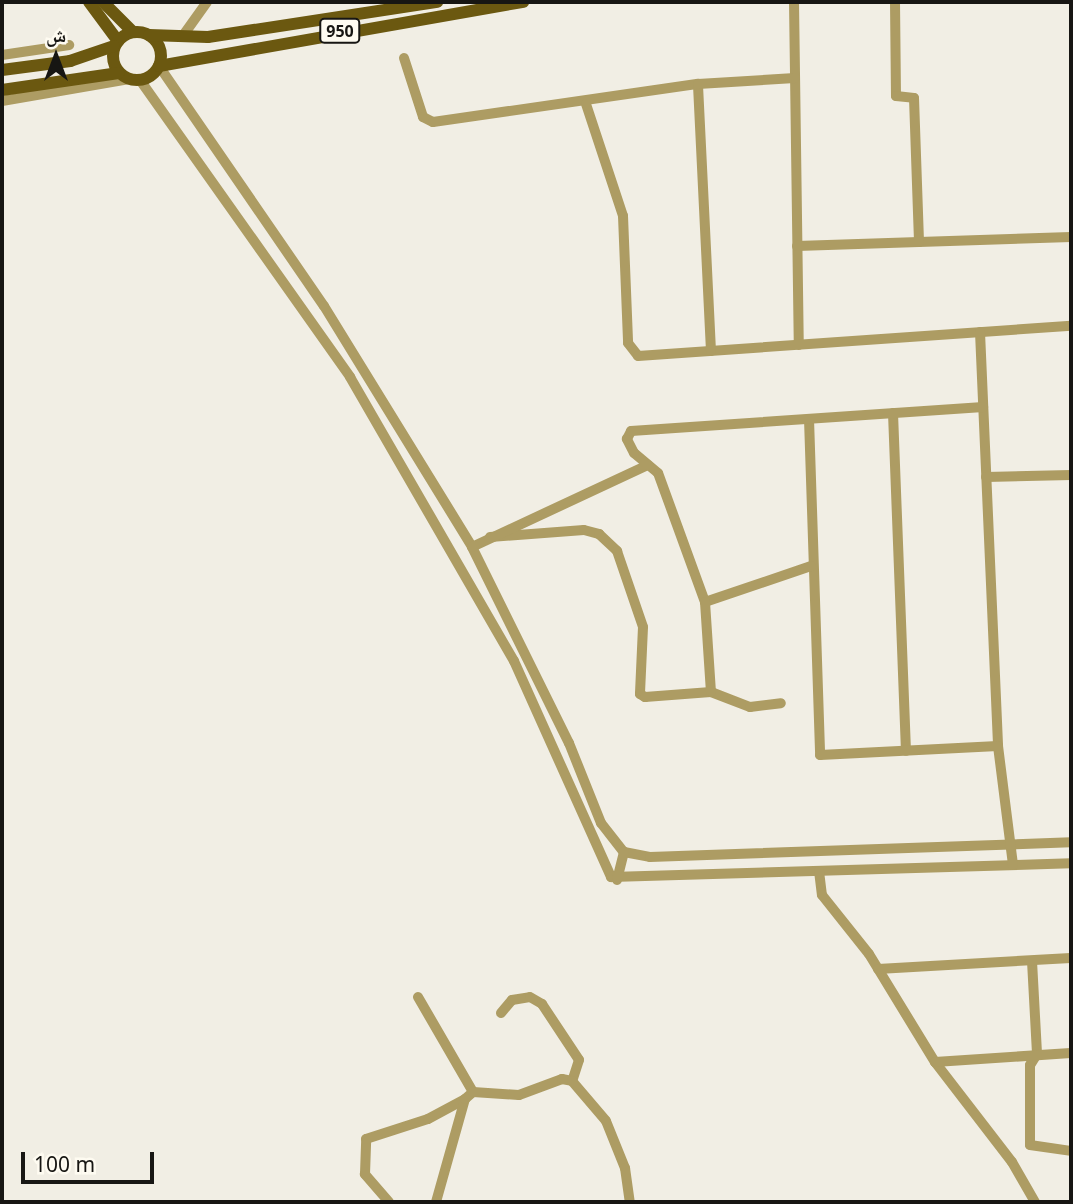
<!DOCTYPE html>
<html>
<head>
<meta charset="utf-8">
<style>
	body { margin:0 }
	#map { position:relative; width:1073px; height:1204px; overflow:hidden; background:#f1eee4; font-family:"Noto Sans","Noto Naskh Arabic",sans-serif }
	div>[style] { position:absolute }
	.minor>* { height:10px; margin:-5px; padding:0 5px; transform-origin:5px; border-radius:5px; background:#ad9c63 }
	.major>* { height:12px; margin:-6px; padding:0 6px; transform-origin:6px; border-radius:6px; background:#6b5810 }
	.major>.ring { margin:-6px; padding:0; box-sizing:content-box; background:none; border:12px solid #6b5810; border-radius:50% }
	span { translate:-50% -50%; white-space:nowrap; text-align:center; line-height:1.15; -webkit-text-stroke:6px #fefbf1; paint-order:stroke }
	.shield-label span { padding:2px 5px; background:#fefbf1; border:2px solid; border-radius:5px; -webkit-text-stroke-width:0 }
	.shield-label { font-size:16px; color:#171613; font-weight:700 }
	.frame { position:absolute; inset:0; border:4px solid #171613; pointer-events:none }
	.north { position:absolute; left:21px; top:21px; width:70px; height:70px; -webkit-text-stroke:5px #fefbf1; paint-order:stroke; rotate:0deg; font-size:19px; font-weight:700; line-height:28px; text-align:center; color:#171613 }
	.north::after { content:''; display:block; margin:auto; width:24px; height:32px; background:#171613; clip-path:polygon(50% 0,100% 100%,50% 72%,0 100%) }
	.scale { position:absolute; left:21px; top:1152px; width:133px; height:32px; box-sizing:border-box; border:4px solid #171613; border-top:0; padding-left:9px; font-size:21px; line-height:24px; white-space:nowrap; color:#171613; -webkit-text-stroke:5px #fefbf1; paint-order:stroke }
</style>
</head>
<body>
<div id="map">
	<div class="minor">
		<i style="left:794px;top:2px;width:343px;rotate:89.2deg"></i>
		<i style="left:895px;top:2px;width:94px;rotate:89.4deg"></i>
		<i style="left:896px;top:96px;width:18px;rotate:6deg"></i>
		<i style="left:914px;top:98px;width:144px;rotate:88deg"></i>
		<i style="left:919px;top:242px;width:152px;rotate:-1.9deg"></i>
		<i style="left:182px;top:37px;width:43px;rotate:-54.5deg"></i>
		<i style="left:2px;top:55px;width:68px;rotate:-8.5deg"></i>
		<i style="left:404px;top:58px;width:62px;rotate:72.1deg"></i>
		<i style="left:423px;top:117px;width:11px;rotate:27deg"></i>
		<i style="left:433px;top:122px;width:268px;rotate:-8.2deg"></i>
		<i style="left:159px;top:66px;width:291px;rotate:55.5deg"></i>
		<i style="left:324px;top:306px;width:283px;rotate:58.4deg"></i>
		<i style="left:472px;top:547px;width:219px;rotate:63.7deg"></i>
		<i style="left:569px;top:743px;width:86px;rotate:68.2deg"></i>
		<i style="left:601px;top:823px;width:37px;rotate:52deg"></i>
		<i style="left:624px;top:852px;width:26px;rotate:11deg"></i>
		<i style="left:650px;top:857px;width:421px;rotate:-2deg"></i>
		<i style="left:140px;top:80px;width:364px;rotate:54.7deg"></i>
		<i style="left:350px;top:377px;width:328px;rotate:60deg"></i>
		<i style="left:514px;top:661px;width:237px;rotate:65.8deg"></i>
		<i style="left:611px;top:877px;width:460px;rotate:-1.7deg"></i>
		<i style="left:2px;top:101px;width:129px;rotate:-9.8deg"></i>
		<i style="left:586px;top:104px;width:118px;rotate:71.7deg"></i>
		<i style="left:623px;top:216px;width:127px;rotate:87.7deg"></i>
		<i style="left:628px;top:343px;width:16px;rotate:52deg"></i>
		<i style="left:638px;top:356px;width:434px;rotate:-4deg"></i>
		<i style="left:797px;top:246px;width:122px;rotate:-1.9deg"></i>
		<i style="left:980px;top:332px;width:414px;rotate:87.5deg"></i>
		<i style="left:998px;top:746px;width:120px;rotate:82.8deg"></i>
		<i style="left:711px;top:351px;width:267px;rotate:-92.8deg"></i>
		<i style="left:698px;top:84px;width:97px;rotate:-3.5deg"></i>
		<i style="left:893px;top:413px;width:338px;rotate:87.8deg"></i>
		<i style="left:809px;top:419px;width:336px;rotate:88.1deg"></i>
		<i style="left:820px;top:755px;width:178px;rotate:-2.9deg"></i>
		<i style="left:986px;top:477px;width:85px;rotate:-1.3deg"></i>
		<i style="left:490px;top:537px;width:94px;rotate:-4.3deg"></i>
		<i style="left:584px;top:530px;width:16px;rotate:15deg"></i>
		<i style="left:599px;top:534px;width:25px;rotate:43deg"></i>
		<i style="left:617px;top:551px;width:80px;rotate:71.1deg"></i>
		<i style="left:643px;top:627px;width:67px;rotate:92.6deg"></i>
		<i style="left:640px;top:694px;width:6px;rotate:31deg"></i>
		<i style="left:645px;top:697px;width:66px;rotate:-4.3deg"></i>
		<i style="left:711px;top:692px;width:42px;rotate:21deg"></i>
		<i style="left:750px;top:707px;width:31px;rotate:-7deg"></i>
		<i style="left:472px;top:547px;width:194px;rotate:-25deg"></i>
		<i style="left:811px;top:566px;width:112px;rotate:161.2deg"></i>
		<i style="left:705px;top:602px;width:137px;rotate:-110deg"></i>
		<i style="left:658px;top:473px;width:31px;rotate:-140deg"></i>
		<i style="left:634px;top:453px;width:16px;rotate:-117deg"></i>
		<i style="left:627px;top:439px;width:9px;rotate:-63deg"></i>
		<i style="left:631px;top:431px;width:353px;rotate:-3.9deg"></i>
		<i style="left:705px;top:602px;width:90px;rotate:86.2deg"></i>
		<i style="left:819px;top:871px;width:24px;rotate:83deg"></i>
		<i style="left:822px;top:895px;width:75px;rotate:51.5deg"></i>
		<i style="left:869px;top:954px;width:127px;rotate:58.6deg"></i>
		<i style="left:935px;top:1062px;width:126px;rotate:52.4deg"></i>
		<i style="left:1012px;top:1162px;width:46px;rotate:60.1deg"></i>
		<i style="left:617px;top:880px;width:29px;rotate:-76deg"></i>
		<i style="left:1032px;top:961px;width:93px;rotate:86.9deg"></i>
		<i style="left:1037px;top:1054px;width:13px;rotate:122deg"></i>
		<i style="left:1030px;top:1065px;width:80px;rotate:90deg"></i>
		<i style="left:1030px;top:1145px;width:41px;rotate:8.3deg"></i>
		<i style="left:878px;top:969px;width:193px;rotate:-3.3deg"></i>
		<i style="left:418px;top:997px;width:110px;rotate:59.9deg"></i>
		<i style="left:501px;top:1013px;width:17px;rotate:-50deg"></i>
		<i style="left:512px;top:1000px;width:18px;rotate:-9deg"></i>
		<i style="left:530px;top:997px;width:14px;rotate:30deg"></i>
		<i style="left:542px;top:1004px;width:67px;rotate:56.5deg"></i>
		<i style="left:579px;top:1060px;width:22px;rotate:108deg"></i>
		<i style="left:935px;top:1062px;width:136px;rotate:-3.8deg"></i>
		<i style="left:389px;top:1202px;width:37px;rotate:-131deg"></i>
		<i style="left:365px;top:1174px;width:35px;rotate:-88deg"></i>
		<i style="left:366px;top:1139px;width:65px;rotate:-17.9deg"></i>
		<i style="left:428px;top:1119px;width:42px;rotate:-28.4deg"></i>
		<i style="left:436px;top:1202px;width:107px;rotate:-74.3deg"></i>
		<i style="left:465px;top:1099px;width:11px;rotate:-41deg"></i>
		<i style="left:473px;top:1092px;width:46px;rotate:3.7deg"></i>
		<i style="left:519px;top:1095px;width:46px;rotate:-20.4deg"></i>
		<i style="left:562px;top:1079px;width:10px;rotate:11deg"></i>
		<i style="left:572px;top:1081px;width:52px;rotate:49.6deg"></i>
		<i style="left:606px;top:1121px;width:51px;rotate:68deg"></i>
		<i style="left:625px;top:1168px;width:34px;rotate:82deg"></i>
	</div>
	<div class="major">
		<i style="left:89px;top:2px;width:49px;rotate:53.4deg"></i>
		<i style="left:103px;top:2px;width:42px;rotate:45deg"></i>
		<i class="ring" style="left:113px;top:32px;width:36px;height:36px"></i>
		<i style="left:149px;top:35px;width:59px;rotate:1.9deg"></i>
		<i style="left:208px;top:37px;width:232px;rotate:-8.7deg"></i>
		<i style="left:159px;top:66px;width:370px;rotate:-10deg"></i>
		<i style="left:2px;top:70px;width:69px;rotate:-7.5deg"></i>
		<i style="left:70px;top:61px;width:46px;rotate:-18.8deg"></i>
		<i style="left:2px;top:90px;width:118px;rotate:-8.3deg"></i>
	</div>
	<div class="shield-label">
		<span style="left:340px;top:31px">950</span>
	</div>
	<div class="frame"></div>
	<div class="north">ش</div>
	<div class="scale">100 m</div>
</div>
</body>
</html>
